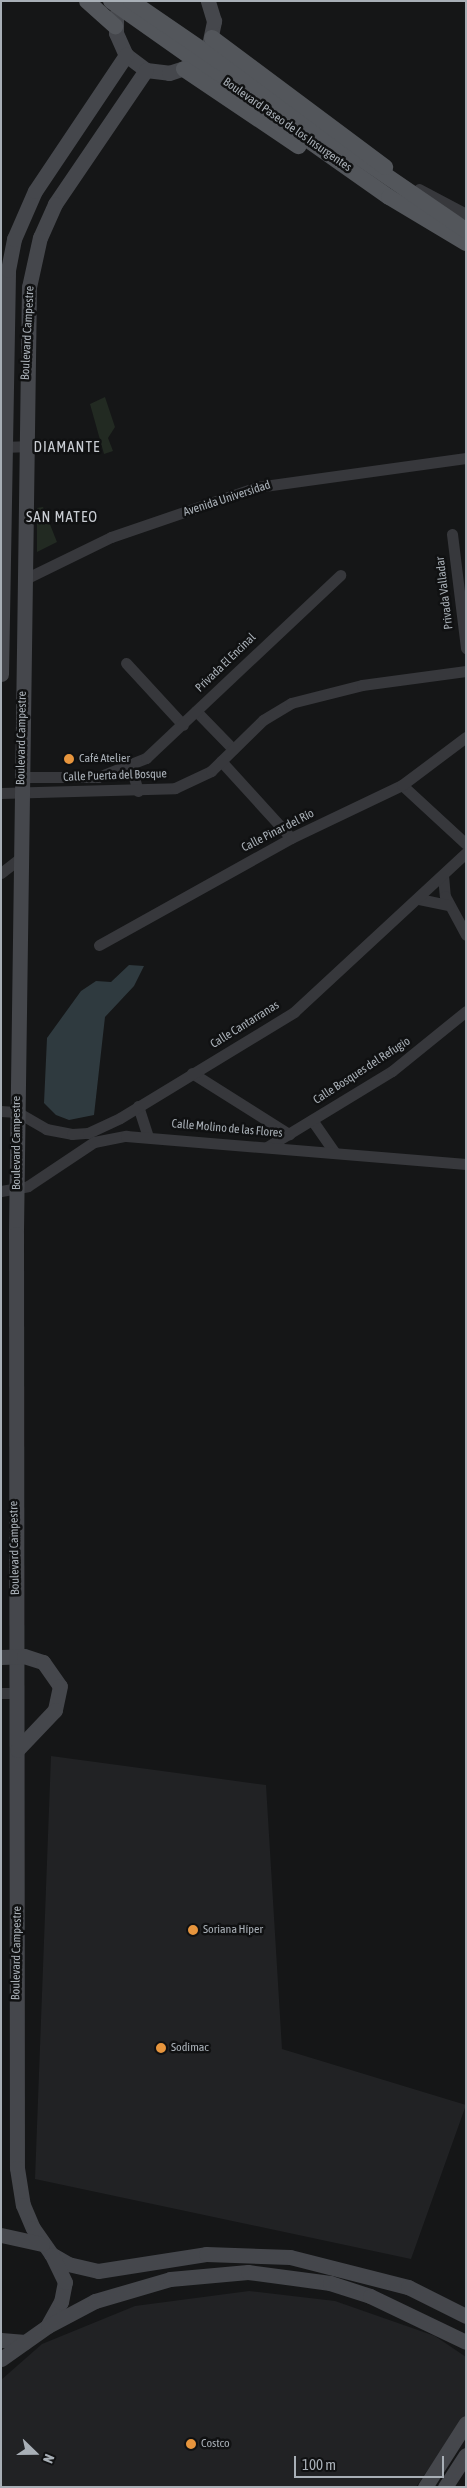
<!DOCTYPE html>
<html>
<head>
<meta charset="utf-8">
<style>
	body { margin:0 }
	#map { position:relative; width:467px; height:2488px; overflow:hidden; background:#151617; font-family:"Asap Condensed",sans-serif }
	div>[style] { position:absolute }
	.built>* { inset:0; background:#212224 }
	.green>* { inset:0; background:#222a22 }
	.water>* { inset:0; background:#2f3a3f }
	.street>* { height:11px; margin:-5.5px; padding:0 5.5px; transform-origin:5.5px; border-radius:5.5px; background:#37383c }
	.secondary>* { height:15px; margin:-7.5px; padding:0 7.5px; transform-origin:7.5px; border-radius:7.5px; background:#45474c }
	.primary>* { height:16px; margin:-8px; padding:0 8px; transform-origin:8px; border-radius:8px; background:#53565b }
	.dots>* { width:14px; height:14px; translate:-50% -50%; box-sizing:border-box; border:2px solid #101112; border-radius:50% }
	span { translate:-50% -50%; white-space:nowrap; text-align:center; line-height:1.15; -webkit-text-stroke:5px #101112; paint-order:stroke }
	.street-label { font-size:12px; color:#a8afb6 }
	.poi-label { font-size:12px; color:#a8afb6 }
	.left { translate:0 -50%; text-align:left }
	.quarter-label { font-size:15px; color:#c9cdd3; letter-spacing:1px }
	.frame { position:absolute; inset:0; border:2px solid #a8afb6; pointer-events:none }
	.north { position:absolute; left:10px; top:2428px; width:50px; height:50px; -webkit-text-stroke:4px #101112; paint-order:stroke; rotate:112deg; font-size:14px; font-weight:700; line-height:20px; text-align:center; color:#a8afb6 }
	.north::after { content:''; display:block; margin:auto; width:18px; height:22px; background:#a8afb6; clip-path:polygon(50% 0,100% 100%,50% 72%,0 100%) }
	.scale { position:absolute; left:294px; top:2456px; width:150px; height:22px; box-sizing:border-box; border:2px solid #a8afb6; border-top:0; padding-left:6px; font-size:15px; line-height:18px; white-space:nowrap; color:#a8afb6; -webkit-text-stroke:4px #101112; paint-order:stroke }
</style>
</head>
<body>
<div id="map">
	<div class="built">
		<i style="clip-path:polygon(51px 1756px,266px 1785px,282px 2049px,466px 2105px,411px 2259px,35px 2179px)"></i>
		<i style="clip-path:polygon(249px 2291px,335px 2301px,435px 2336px,466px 2357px,466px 2415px,416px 2487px,1px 2487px,1px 2380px,42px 2344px,135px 2306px)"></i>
	</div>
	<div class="green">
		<i style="clip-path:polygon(105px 397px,115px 427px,108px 438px,113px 451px,104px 454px,90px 404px)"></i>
		<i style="clip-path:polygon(43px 507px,57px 542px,37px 552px,37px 508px)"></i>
	</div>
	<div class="water">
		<i style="clip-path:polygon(129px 965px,144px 966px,134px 986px,105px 1017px,94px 1115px,69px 1120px,56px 1115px,44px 1103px,47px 1038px,81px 991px,96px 981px,111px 982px)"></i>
	</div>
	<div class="street">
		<i style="left:419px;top:189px;width:53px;rotate:28deg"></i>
		<i style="left:1px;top:447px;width:24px;rotate:-2deg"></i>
		<i style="left:452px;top:534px;width:115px;rotate:83deg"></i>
		<i style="left:25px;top:579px;width:96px;rotate:-26deg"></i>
		<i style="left:111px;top:537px;width:154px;rotate:-18.9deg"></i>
		<i style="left:257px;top:487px;width:211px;rotate:-7.9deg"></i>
		<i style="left:126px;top:663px;width:84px;rotate:47.4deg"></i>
		<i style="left:196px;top:711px;width:53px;rotate:45.8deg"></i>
		<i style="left:221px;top:761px;width:104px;rotate:47.7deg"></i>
		<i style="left:131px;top:767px;width:25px;rotate:74deg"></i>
		<i style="left:22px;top:777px;width:76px"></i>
		<i style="left:98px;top:777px;width:52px;rotate:-21.6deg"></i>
		<i style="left:146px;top:758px;width:267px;rotate:-43.3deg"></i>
		<i style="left:402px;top:785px;width:87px;rotate:42.7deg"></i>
		<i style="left:1px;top:793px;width:174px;rotate:-1.6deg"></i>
		<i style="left:175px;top:788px;width:40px;rotate:-25deg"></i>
		<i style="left:211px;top:771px;width:73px;rotate:-44.4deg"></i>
		<i style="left:263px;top:720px;width:33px;rotate:-31deg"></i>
		<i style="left:291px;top:703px;width:73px;rotate:-14.2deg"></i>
		<i style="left:362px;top:685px;width:105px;rotate:-7.7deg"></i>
		<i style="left:1px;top:873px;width:24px;rotate:-38deg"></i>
		<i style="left:443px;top:875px;width:21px;rotate:85deg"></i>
		<i style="left:445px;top:896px;width:44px;rotate:61.7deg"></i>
		<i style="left:419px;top:899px;width:30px;rotate:12deg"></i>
		<i style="left:99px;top:945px;width:220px;rotate:-29.1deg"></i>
		<i style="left:291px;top:838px;width:123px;rotate:-25.5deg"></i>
		<i style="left:402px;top:785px;width:80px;rotate:-36.9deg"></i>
		<i style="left:192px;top:1073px;width:115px;rotate:32.2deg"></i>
		<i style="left:138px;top:1106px;width:32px;rotate:72deg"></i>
		<i style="left:1px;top:1111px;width:16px;rotate:4deg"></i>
		<i style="left:17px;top:1112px;width:34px;rotate:30deg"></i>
		<i style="left:46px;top:1129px;width:26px;rotate:11deg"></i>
		<i style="left:72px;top:1134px;width:16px;rotate:-4deg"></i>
		<i style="left:88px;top:1133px;width:35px;rotate:-25deg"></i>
		<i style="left:120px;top:1118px;width:204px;rotate:-31.3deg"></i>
		<i style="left:294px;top:1012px;width:234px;rotate:-42.8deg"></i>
		<i style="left:312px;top:1120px;width:40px;rotate:55.1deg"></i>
		<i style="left:267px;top:1147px;width:146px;rotate:-31.3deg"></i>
		<i style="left:392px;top:1071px;width:95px;rotate:-39deg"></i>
		<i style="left:1px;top:1191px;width:27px;rotate:-10deg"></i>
		<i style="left:28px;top:1186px;width:79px;rotate:-33.7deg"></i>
		<i style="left:94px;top:1142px;width:33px;rotate:-11deg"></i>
		<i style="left:126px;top:1136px;width:341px;rotate:4.7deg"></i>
		<i style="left:1px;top:1693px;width:16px"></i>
	</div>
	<div class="secondary">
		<i style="left:116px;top:15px;width:18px;rotate:90deg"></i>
		<i style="left:116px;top:33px;width:24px;rotate:66deg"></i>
		<i style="left:126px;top:55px;width:25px;rotate:37deg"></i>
		<i style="left:146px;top:70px;width:23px;rotate:7deg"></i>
		<i style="left:169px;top:73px;width:22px;rotate:-18deg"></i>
		<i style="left:190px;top:66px;width:28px;rotate:-48deg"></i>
		<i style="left:209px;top:45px;width:25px;rotate:-78deg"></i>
		<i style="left:214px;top:21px;width:21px;rotate:-107deg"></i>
		<i style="left:146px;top:70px;width:162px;rotate:124.2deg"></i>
		<i style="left:55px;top:204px;width:36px;rotate:114deg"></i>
		<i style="left:40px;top:237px;width:51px;rotate:102.4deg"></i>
		<i style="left:29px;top:287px;width:947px;rotate:90.79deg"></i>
		<i style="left:16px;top:1234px;width:934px;rotate:89.94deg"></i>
		<i style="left:17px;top:2168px;width:37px;rotate:81deg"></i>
		<i style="left:23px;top:2205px;width:25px;rotate:67deg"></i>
		<i style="left:33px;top:2228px;width:32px;rotate:55deg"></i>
		<i style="left:51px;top:2254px;width:20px;rotate:30deg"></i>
		<i style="left:68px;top:2264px;width:31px;rotate:13deg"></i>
		<i style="left:98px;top:2271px;width:109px;rotate:-8.9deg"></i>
		<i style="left:206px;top:2254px;width:84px;rotate:2deg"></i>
		<i style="left:290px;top:2257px;width:122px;rotate:14.3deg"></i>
		<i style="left:408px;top:2287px;width:65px;rotate:26.6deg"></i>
		<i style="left:1px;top:674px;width:404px;rotate:-89deg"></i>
		<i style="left:8px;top:270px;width:32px;rotate:-79deg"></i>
		<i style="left:14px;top:239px;width:52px;rotate:-66.4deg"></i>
		<i style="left:35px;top:191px;width:164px;rotate:-56.2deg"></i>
		<i style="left:1px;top:1657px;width:23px;rotate:-2deg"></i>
		<i style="left:24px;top:1656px;width:20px;rotate:18deg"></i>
		<i style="left:43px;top:1662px;width:29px;rotate:55deg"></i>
		<i style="left:60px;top:1686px;width:25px;rotate:102deg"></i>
		<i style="left:55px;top:1710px;width:55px;rotate:133.5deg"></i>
		<i style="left:1px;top:2235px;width:42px;rotate:12.4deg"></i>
		<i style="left:48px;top:2325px;width:26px;rotate:-61deg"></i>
		<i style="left:61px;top:2302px;width:20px;rotate:-79deg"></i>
		<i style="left:65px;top:2282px;width:30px;rotate:-116deg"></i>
		<i style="left:1px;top:2340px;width:24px;rotate:5deg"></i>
		<i style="left:1px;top:2359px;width:57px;rotate:-35.1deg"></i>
		<i style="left:48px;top:2326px;width:53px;rotate:-28deg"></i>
		<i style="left:95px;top:2301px;width:78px;rotate:-16.3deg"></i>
		<i style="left:170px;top:2279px;width:78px;rotate:-5.1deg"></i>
		<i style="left:248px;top:2272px;width:83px;rotate:7.6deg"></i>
		<i style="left:330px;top:2283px;width:42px;rotate:18deg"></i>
		<i style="left:370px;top:2296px;width:106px;rotate:25.6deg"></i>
		<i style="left:425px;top:2487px;width:76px;rotate:-57.4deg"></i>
		<i style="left:445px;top:2487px;width:38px;rotate:-57deg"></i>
	</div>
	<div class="primary">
		<i style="left:87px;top:1px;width:38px;rotate:42deg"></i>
		<i style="left:111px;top:1px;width:340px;rotate:35.2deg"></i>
		<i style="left:389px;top:197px;width:90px;rotate:30.9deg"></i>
		<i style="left:131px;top:1px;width:406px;rotate:34.4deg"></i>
		<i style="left:212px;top:38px;width:216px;rotate:36.7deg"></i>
		<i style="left:184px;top:69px;width:138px;rotate:34deg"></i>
	</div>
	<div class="dots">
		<i style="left:69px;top:759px;background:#e7953d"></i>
		<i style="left:193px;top:1930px;background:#e7953d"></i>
		<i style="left:161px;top:2048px;background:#e7953d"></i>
		<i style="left:191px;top:2444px;background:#e7953d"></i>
	</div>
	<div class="street-label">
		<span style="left:287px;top:125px;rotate:35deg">Boulevard Paseo de los Insurgentes</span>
		<span style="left:28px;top:333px;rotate:-87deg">Boulevard Campestre</span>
		<span style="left:227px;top:499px;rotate:-18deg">Avenida Universidad</span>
		<span style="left:445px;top:593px;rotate:-97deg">Privada Valladar</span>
		<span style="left:226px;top:663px;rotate:-44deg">Privada El Encinal</span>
		<span style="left:22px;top:738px;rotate:-89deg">Boulevard Campestre</span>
		<span style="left:115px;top:776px;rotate:-2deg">Calle Puerta del Bosque</span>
		<span style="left:278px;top:831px;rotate:-27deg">Calle Pinar del Río</span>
		<span style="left:245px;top:1025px;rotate:-32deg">Calle Cantarranas</span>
		<span style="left:362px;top:1071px;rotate:-33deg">Calle Bosques del Refugio</span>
		<span style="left:227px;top:1129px;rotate:5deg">Calle Molino de las Flores</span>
		<span style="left:17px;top:1143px;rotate:-90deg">Boulevard Campestre</span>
		<span style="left:15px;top:1548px;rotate:-91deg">Boulevard Campestre</span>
		<span style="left:17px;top:1953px;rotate:-89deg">Boulevard Campestre</span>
	</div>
	<div class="poi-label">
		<span class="left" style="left:79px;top:759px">Café Atelier</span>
		<span class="left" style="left:203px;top:1930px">Soriana Híper</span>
		<span class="left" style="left:171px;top:2048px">Sodimac</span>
		<span class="left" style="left:201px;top:2444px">Costco</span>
	</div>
	<div class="quarter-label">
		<span style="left:67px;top:447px">DIAMANTE</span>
		<span style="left:62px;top:517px">SAN MATEO</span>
	</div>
	<div class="frame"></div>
	<div class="north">N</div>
	<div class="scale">100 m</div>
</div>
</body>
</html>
